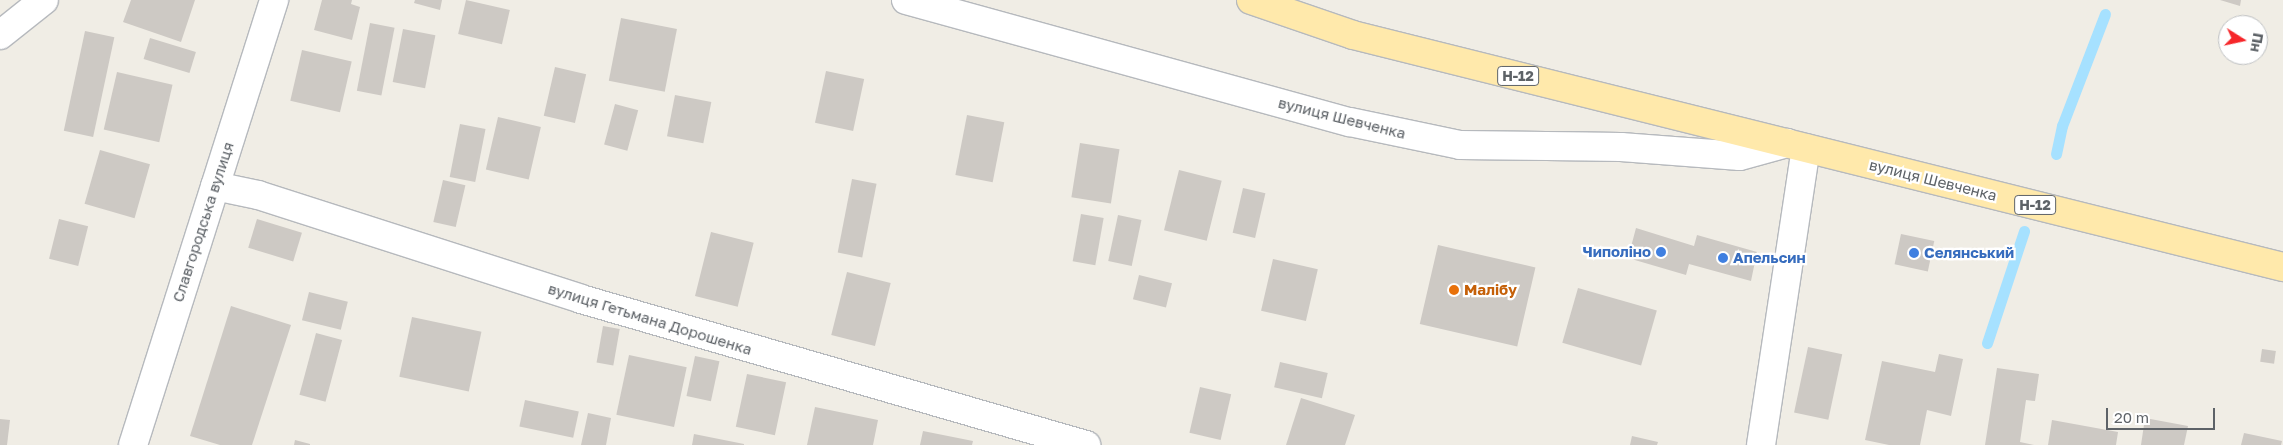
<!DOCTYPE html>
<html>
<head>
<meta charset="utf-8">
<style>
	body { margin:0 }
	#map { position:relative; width:2283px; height:445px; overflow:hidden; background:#f0ede5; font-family:"Golos Text",sans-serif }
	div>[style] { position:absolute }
	.stream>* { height:11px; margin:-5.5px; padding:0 5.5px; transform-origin:5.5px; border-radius:5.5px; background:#a6e1ff }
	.building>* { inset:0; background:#cdc9c4; transform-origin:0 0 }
	.roads { filter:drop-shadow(1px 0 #b6b9bd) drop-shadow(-1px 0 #b6b9bd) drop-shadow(0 1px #b6b9bd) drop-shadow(0 -1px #b6b9bd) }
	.minor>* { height:28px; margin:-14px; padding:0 14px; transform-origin:14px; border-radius:14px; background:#fff }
	.secondary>* { height:28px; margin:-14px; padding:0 14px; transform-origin:14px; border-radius:14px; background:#fff }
	.primary>* { height:28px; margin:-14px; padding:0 14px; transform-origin:14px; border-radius:14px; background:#ffe9ab }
	.dots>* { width:14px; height:14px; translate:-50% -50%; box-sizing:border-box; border:2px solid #fff; border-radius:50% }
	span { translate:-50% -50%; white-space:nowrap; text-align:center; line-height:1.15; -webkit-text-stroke:4.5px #fff; paint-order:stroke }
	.shield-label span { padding:1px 4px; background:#fff; border:1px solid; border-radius:4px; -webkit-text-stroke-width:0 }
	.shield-label { font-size:14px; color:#5d6267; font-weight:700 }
	.street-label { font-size:15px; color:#5d6267 }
	.shop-label { font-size:15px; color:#366cbe; font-weight:700 }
	.right { translate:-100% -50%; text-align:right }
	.left { translate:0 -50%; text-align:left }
	.food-label { font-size:15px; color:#c56008; font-weight:700 }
	.north { position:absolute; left:2218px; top:15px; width:50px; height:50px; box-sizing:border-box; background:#fff; border:1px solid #bec0c2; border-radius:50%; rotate:100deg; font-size:14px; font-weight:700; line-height:20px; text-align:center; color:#5d6267 }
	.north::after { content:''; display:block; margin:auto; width:18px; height:22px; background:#f6262a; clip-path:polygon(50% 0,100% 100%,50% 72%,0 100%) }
	.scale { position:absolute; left:2106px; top:408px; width:109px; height:22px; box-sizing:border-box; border:2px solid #5d6267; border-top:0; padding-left:6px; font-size:15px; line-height:18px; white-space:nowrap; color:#5d6267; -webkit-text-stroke:4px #fff; paint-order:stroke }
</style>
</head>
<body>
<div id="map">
	<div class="stream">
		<i style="left:2056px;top:154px;width:29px;rotate:-78deg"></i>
		<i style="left:2062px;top:126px;width:120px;rotate:-69deg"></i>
		<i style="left:1987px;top:343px;width:118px;rotate:-71.7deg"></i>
	</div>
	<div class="building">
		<i style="clip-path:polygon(131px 0,195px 0,181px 42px,123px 22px)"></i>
		<i style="clip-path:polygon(322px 0,352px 0,351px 4px,360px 7px,352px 40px,314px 30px)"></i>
		<i style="clip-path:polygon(415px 0,442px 0,440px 10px,414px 3px)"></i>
		<i style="left:466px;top:0;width:45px;height:35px;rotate:13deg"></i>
		<i style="clip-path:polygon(2220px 0,2241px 0,2240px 6px)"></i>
		<i style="left:621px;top:18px;width:57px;height:64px;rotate:11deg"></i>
		<i style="left:370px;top:23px;width:25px;height:69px;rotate:11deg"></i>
		<i style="left:403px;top:29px;width:33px;height:54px;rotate:11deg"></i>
		<i style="left:85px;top:31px;width:30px;height:102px;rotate:12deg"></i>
		<i style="left:150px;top:38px;width:48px;height:22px;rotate:17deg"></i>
		<i style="left:302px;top:50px;width:51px;height:52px;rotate:13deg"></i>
		<i style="left:555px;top:67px;width:32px;height:50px;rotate:13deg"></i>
		<i style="left:826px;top:71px;width:39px;height:53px;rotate:12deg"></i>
		<i style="left:117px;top:72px;width:57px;height:59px;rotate:13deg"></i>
		<i style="left:675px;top:95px;width:37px;height:42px;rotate:11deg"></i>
		<i style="left:615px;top:104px;width:24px;height:42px;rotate:15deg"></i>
		<i style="left:967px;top:115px;width:38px;height:61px;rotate:11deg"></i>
		<i style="left:498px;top:117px;width:44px;height:54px;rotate:13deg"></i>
		<i style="left:460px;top:124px;width:26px;height:54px;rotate:11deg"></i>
		<i style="left:1080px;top:143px;width:40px;height:55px;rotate:9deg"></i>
		<i style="left:100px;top:150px;width:52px;height:56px;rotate:16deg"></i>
		<i style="left:1179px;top:170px;width:44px;height:62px;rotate:14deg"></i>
		<i style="left:852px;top:179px;width:25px;height:75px;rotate:11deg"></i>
		<i style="left:443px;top:180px;width:23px;height:43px;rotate:13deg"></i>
		<i style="left:1243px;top:188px;width:23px;height:46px;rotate:13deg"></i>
		<i style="left:1081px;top:214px;width:23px;height:48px;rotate:10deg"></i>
		<i style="left:1118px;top:215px;width:24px;height:47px;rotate:12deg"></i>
		<i style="left:59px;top:219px;width:30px;height:41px;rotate:14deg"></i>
		<i style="left:257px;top:219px;width:47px;height:30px;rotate:17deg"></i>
		<i style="clip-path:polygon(1636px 228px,1694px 246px,1697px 235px,1757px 252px,1751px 281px,1689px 264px,1686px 275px,1628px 258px)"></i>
		<i style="left:711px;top:232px;width:44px;height:66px;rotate:14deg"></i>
		<i style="left:1901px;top:234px;width:34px;height:31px;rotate:12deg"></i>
		<i style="left:1438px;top:245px;width:100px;height:81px;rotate:13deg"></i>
		<i style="left:1273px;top:259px;width:46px;height:53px;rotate:13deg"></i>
		<i style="left:847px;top:272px;width:45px;height:65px;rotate:14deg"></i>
		<i style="left:1139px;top:275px;width:34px;height:25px;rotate:14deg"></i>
		<i style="left:1578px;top:288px;width:82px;height:57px;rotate:16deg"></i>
		<i style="left:309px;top:292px;width:40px;height:29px;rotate:14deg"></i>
		<i style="clip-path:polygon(231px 306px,291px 325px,252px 445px,220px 445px,190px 436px)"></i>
		<i style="left:412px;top:317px;width:71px;height:61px;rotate:12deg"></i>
		<i style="left:603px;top:326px;width:17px;height:37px;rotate:10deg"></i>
		<i style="left:316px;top:333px;width:27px;height:64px;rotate:15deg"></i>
		<i style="left:1808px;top:347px;width:35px;height:67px;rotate:12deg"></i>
		<i style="left:2262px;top:349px;width:14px;height:13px;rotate:8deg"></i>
		<i style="clip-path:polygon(1939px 354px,1963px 359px,1951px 416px,1927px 410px,1920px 445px,1889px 445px,1865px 440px,1882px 361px,1935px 372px)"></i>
		<i style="left:629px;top:355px;width:59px;height:61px;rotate:12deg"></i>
		<i style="left:695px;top:356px;width:25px;height:41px;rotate:12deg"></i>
		<i style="left:1280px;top:362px;width:49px;height:26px;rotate:13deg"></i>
		<i style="clip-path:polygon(1997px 368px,2039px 374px,2035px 401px,2026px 400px,2020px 442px,2034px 445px,1985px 445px)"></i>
		<i style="left:747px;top:374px;width:40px;height:54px;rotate:12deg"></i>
		<i style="left:1200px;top:387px;width:32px;height:47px;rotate:13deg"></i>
		<i style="clip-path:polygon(1301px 398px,1355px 415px,1345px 445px,1286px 445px)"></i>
		<i style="left:525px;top:400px;width:55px;height:27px;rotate:12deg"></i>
		<i style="clip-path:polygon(815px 407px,878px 420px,873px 445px,807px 445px)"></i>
		<i style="clip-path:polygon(588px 413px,611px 418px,606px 445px,581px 445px)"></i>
		<i style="clip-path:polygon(2145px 418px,2188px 426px,2184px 445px,2141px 445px)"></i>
		<i style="clip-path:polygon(0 419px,10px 420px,7px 445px,0 445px)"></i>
		<i style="clip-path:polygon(2052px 420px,2118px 432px,2116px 445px,2048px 445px)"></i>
		<i style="clip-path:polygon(923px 431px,973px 441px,972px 445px,920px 445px)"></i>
		<i style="clip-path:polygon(2244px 433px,2282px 441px,2281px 445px,2241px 445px)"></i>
		<i style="clip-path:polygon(694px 434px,744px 444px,744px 445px,692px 445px)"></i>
		<i style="clip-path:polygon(1632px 436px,1658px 442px,1657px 445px,1630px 445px)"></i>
		<i style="clip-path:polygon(295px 440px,310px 444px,310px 445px,294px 445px)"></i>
	</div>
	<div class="roads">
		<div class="minor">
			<i style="left:215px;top:186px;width:44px;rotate:11.8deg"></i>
			<i style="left:258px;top:195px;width:339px;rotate:17.8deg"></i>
			<i style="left:581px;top:299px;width:526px;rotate:16.13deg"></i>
			<i style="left:133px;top:445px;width:467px;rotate:-72.4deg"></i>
			<i style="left:1761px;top:445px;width:300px;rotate:-81.4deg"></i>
		</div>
		<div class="secondary">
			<i style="left:906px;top:0;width:460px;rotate:15.4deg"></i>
			<i style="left:1350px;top:122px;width:112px;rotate:11.8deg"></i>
			<i style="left:1460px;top:145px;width:161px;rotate:0.7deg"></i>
			<i style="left:1621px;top:147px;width:119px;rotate:4.3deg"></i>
			<i style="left:1740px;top:156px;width:49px;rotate:-15.5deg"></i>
			<i style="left:0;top:35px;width:56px;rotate:-38.5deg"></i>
		</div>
		<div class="primary">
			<i style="left:1251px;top:0;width:108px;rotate:18.9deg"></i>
			<i style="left:1353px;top:35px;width:959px;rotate:14.01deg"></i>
		</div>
	</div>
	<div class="dots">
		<i style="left:1661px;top:252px;background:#3f7fe0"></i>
		<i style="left:1914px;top:253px;background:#3f7fe0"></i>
		<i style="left:1723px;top:258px;background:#3f7fe0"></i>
		<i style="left:1454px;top:290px;background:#e8710a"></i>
	</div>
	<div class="shield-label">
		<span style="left:1518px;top:76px">Н-12</span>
		<span style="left:2035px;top:205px">Н-12</span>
	</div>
	<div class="street-label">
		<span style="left:1342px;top:118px;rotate:14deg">вулиця Шевченка</span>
		<span style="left:1933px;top:180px;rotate:14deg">вулиця Шевченка</span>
		<span style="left:203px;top:222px;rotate:-72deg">Славгородська вулиця</span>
		<span style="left:650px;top:319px;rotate:17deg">вулиця Гетьмана Дорошенка</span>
	</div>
	<div class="shop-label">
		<span class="right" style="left:1651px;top:252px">Чиполіно</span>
		<span class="left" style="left:1924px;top:253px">Селянський</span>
		<span class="left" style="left:1733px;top:258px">Апельсин</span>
	</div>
	<div class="food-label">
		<span class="left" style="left:1464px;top:290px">Малібу</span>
	</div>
	<div class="north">Пн</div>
	<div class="scale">20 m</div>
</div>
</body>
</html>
